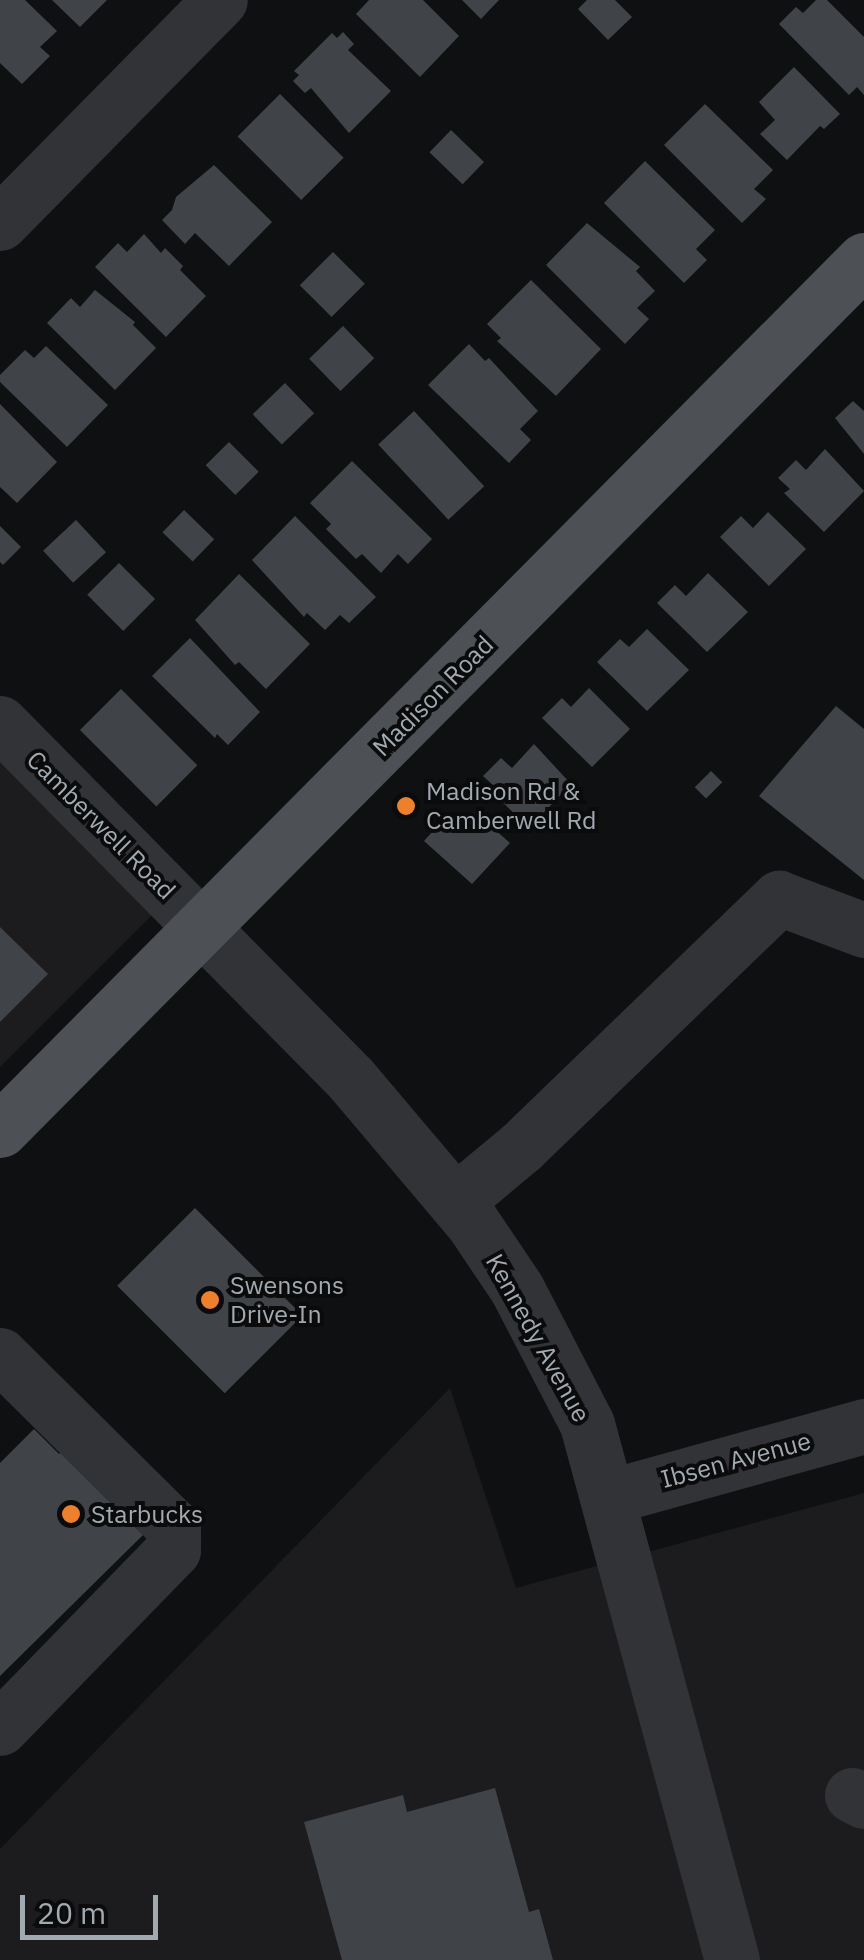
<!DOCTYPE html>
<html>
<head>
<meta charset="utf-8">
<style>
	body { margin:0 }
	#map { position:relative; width:864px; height:1960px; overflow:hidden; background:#0f1011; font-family:"IBM Plex Sans",sans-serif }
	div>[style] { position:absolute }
	.built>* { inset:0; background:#1c1c1e }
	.building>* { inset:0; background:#404347; transform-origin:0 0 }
	.minor>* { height:55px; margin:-27.5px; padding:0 27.5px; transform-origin:27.5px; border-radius:27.5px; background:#313336 }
	.major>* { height:55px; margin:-27.5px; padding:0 27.5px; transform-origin:27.5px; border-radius:27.5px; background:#4d5055 }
	.dots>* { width:28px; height:28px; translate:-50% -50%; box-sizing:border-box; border:5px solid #0b0b0c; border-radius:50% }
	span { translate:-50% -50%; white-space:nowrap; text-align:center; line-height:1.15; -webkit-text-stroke:8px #0b0b0c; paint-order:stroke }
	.street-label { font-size:25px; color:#a1aab1 }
	.poi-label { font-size:25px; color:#a1aab1 }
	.left { translate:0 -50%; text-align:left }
	.scale { position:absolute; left:20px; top:1895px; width:138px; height:45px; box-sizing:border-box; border:5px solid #a1aab1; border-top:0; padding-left:12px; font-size:30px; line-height:35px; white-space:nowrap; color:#a1aab1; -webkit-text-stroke:8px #0b0b0c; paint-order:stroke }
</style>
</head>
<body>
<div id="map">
	<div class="built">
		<i style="clip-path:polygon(0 756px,156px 911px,0 1067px)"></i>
		<i style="clip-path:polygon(450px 1388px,516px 1588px,864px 1493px,864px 1960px,0 1960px,0 1849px)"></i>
	</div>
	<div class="building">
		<i style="clip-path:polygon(0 0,25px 0,57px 31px,40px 47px,50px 56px,22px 84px,0 63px)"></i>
		<i style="clip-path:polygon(52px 0,107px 0,80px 27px)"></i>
		<i style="clip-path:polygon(369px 0,423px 0,459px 36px,420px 77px,356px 14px)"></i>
		<i style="clip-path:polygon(462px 0,499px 0,481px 19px)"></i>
		<i style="clip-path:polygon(587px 0,615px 0,632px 17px,608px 40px,578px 9px)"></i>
		<i style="clip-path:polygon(816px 0,827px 0,864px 37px,864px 95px,857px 87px,849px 95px,779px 24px,796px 7px,803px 13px)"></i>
		<i style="clip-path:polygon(343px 32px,354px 44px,348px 50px,391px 91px,349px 133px,311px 88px,305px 93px,293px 81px,299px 75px,294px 71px,332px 33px,337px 38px)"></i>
		<i style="clip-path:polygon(794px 67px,840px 114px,824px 129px,820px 126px,787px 160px,760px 134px,775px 120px,759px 102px)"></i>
		<i style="left:280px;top:94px;width:90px;height:60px;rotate:45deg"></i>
		<i style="clip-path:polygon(705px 104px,773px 170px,754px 189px,766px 199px,742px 223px,664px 145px)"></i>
		<i style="left:451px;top:130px;width:46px;height:31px;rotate:44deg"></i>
		<i style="clip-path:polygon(645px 161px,715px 230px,696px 249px,707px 260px,684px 283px,604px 203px)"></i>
		<i style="clip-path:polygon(214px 165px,272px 222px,229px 266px,195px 233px,185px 244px,162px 220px,172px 210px,176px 197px)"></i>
		<i style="clip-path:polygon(587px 223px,640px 267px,636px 271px,655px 291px,637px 308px,649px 319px,625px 344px,546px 265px)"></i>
		<i style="clip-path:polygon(144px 234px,161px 253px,165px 248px,183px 266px,180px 270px,206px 296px,166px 337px,95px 267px,118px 243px,127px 252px)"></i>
		<i style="left:333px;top:252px;width:45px;height:47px;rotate:45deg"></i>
		<i style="clip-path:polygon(531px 280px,601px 349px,556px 396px,497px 341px,501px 338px,487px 324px)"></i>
		<i style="clip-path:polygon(95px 290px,135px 322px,133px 325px,156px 348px,115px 390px,47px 323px,71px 298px,80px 307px)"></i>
		<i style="left:343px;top:326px;width:45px;height:47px;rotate:46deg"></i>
		<i style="clip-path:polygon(469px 344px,485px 361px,489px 358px,538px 411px,520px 429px,531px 440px,509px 463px,428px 385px)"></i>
		<i style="clip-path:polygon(46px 346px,108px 405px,67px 447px,0 382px,0 375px,25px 350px,34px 358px)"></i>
		<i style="left:285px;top:383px;width:42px;height:45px;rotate:46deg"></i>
		<i style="clip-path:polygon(853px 401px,864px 411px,864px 454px,835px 418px)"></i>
		<i style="clip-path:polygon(0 404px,57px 462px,17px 503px,0 487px)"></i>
		<i style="left:414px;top:411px;width:103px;height:49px;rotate:47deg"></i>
		<i style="left:229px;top:442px;width:42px;height:33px;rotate:45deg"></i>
		<i style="clip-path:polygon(825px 449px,864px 491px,824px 532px,784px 493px,790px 489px,778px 478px,796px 460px,806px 470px)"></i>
		<i style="clip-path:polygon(352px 461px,432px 539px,408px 564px,398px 554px,381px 573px,362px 554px,356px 559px,326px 529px,331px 524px,310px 503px)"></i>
		<i style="left:184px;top:510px;width:42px;height:31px;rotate:44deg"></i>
		<i style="clip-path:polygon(768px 512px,806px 549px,769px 586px,720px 537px,741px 516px,753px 528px)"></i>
		<i style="clip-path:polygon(295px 516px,376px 597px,349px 623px,340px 615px,325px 630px,307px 613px,304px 617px,252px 560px)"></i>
		<i style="left:76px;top:520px;width:44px;height:45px;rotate:47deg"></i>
		<i style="clip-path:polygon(0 526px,21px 547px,3px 565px,0 562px)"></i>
		<i style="left:119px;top:563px;width:51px;height:45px;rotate:45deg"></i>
		<i style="clip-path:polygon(708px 573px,748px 612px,707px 652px,657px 603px,675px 585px,686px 596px)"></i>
		<i style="clip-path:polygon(239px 574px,310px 644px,266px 689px,239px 662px,235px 665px,195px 620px)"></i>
		<i style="clip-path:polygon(647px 629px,689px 670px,647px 711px,597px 662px,620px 639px,629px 647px)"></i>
		<i style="clip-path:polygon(190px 638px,260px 712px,228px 745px,217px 734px,215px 738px,152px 676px)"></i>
		<i style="clip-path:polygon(589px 688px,630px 729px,592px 767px,542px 718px,562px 698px,571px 707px)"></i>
		<i style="left:121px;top:689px;width:108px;height:58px;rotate:45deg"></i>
		<i style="clip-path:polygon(836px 706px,864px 729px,864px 880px,759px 796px)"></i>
		<i style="clip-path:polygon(534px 744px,571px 784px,529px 828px,491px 791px,495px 787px,483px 776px,501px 758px,512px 768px)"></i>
		<i style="left:711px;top:771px;width:16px;height:23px;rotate:45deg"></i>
		<i style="clip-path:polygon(475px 812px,510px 843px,472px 884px,424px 841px,442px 821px,456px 833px)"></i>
		<i style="clip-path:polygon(0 927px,48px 974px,0 1022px)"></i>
		<i style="left:195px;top:1208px;width:152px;height:110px;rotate:45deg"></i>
		<i style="clip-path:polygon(34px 1429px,59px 1454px,68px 1446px,81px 1473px,143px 1535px,0 1676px,0 1463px)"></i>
		<i style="clip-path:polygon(495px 1788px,529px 1912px,539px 1909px,553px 1960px,342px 1960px,304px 1822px,403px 1795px,407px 1812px)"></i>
	</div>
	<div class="minor">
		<i style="left:0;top:223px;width:313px;rotate:-45.4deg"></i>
		<i style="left:0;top:723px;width:500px;rotate:45.4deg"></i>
		<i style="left:351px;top:1079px;width:187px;rotate:49.8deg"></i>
		<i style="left:472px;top:1222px;width:81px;rotate:56.1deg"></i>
		<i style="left:517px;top:1289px;width:152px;rotate:62.6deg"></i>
		<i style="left:587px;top:1424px;width:555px;rotate:74.86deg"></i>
		<i style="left:455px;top:1202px;width:86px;rotate:-39.8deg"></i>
		<i style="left:521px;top:1147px;width:359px;rotate:-44deg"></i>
		<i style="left:779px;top:898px;width:91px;rotate:20.6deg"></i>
		<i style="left:0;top:1355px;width:243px;rotate:44.7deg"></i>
		<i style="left:173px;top:1526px;width:24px;rotate:90deg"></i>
		<i style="left:173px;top:1550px;width:248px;rotate:134.2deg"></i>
		<i style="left:608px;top:1497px;width:266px;rotate:-15.5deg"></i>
		<i style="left:852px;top:1795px;width:13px;rotate:27deg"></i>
	</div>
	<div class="major">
		<i style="left:0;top:1130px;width:1226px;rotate:-45.2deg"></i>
	</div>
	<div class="dots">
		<i style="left:406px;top:806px;background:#ed802c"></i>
		<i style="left:210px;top:1300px;background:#ed802c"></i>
		<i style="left:71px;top:1514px;background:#ed802c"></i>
	</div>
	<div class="street-label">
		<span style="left:433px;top:696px;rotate:-45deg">Madison Road</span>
		<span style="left:101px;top:825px;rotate:45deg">Camberwell Road</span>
		<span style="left:538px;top:1338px;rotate:61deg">Kennedy Avenue</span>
		<span style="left:736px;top:1460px;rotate:-15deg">Ibsen Avenue</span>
	</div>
	<div class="poi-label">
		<span class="left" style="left:426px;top:806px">Madison Rd &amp;<br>Camberwell Rd</span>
		<span class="left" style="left:230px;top:1300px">Swensons<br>Drive-In</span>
		<span class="left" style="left:91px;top:1514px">Starbucks</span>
	</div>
	<div class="scale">20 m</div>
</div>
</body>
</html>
